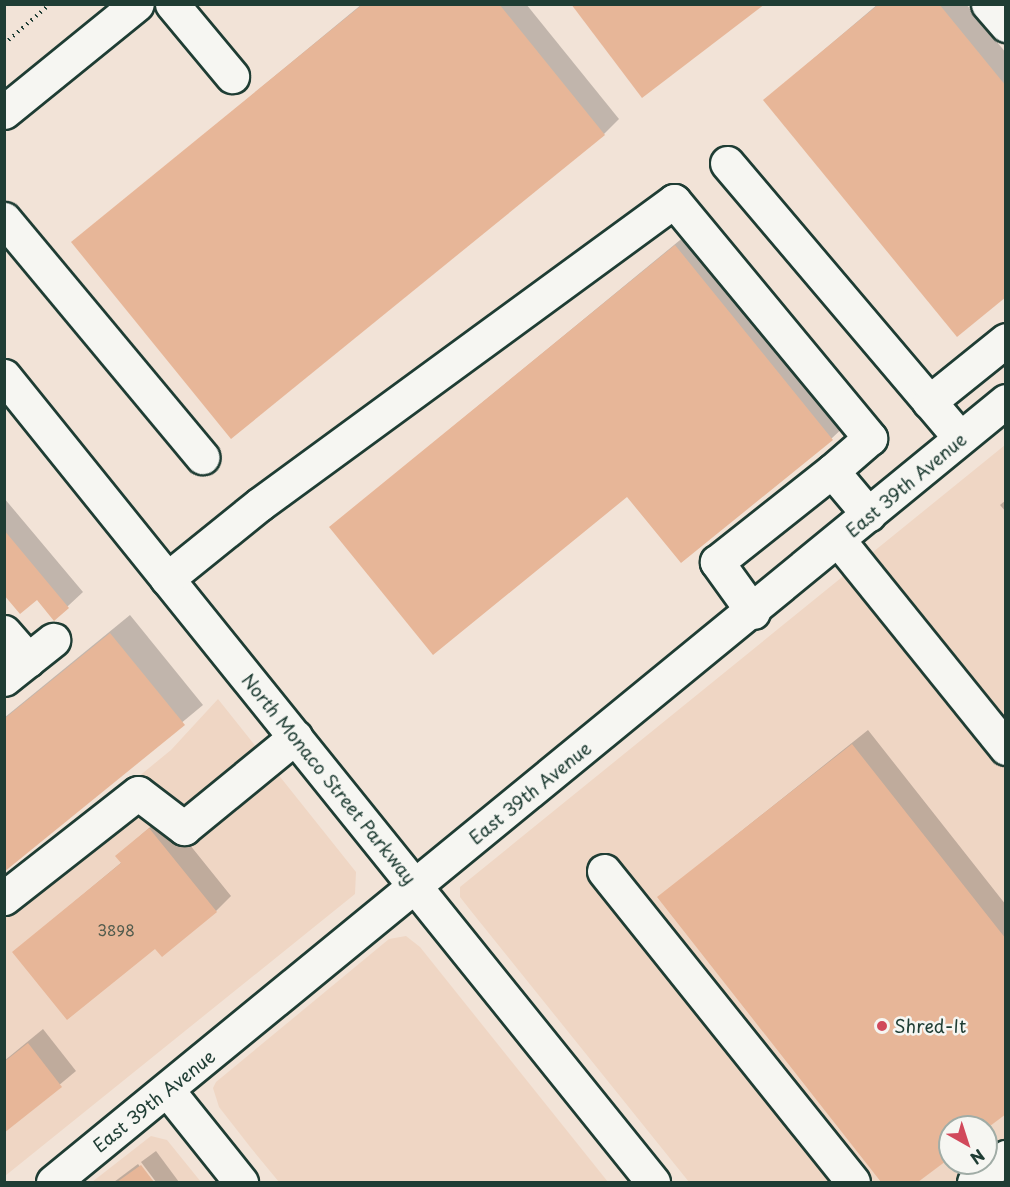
<!DOCTYPE html>
<html>
<head>
<meta charset="utf-8">
<style>
	body { margin:0 }
	#map { position:relative; width:1010px; height:1187px; overflow:hidden; background:#f2e3d7; font-family:"Playpen Sans",sans-serif }
	div>[style] { position:absolute }
	.built>* { inset:0; background:#efd6c4 }
	.shadow>* { inset:0; background:#0003 }
	.building>* { inset:0; background:#e7b698 }
	.path>* { height:4px; margin-top:-2px; transform-origin:0; background:repeating-linear-gradient(90deg,#1f3d34 0 1.5px,transparent 0 6px) }
	.roads { filter:drop-shadow(2px 0 #1f3d34) drop-shadow(-2px 0 #1f3d34) drop-shadow(0 2px #1f3d34) drop-shadow(0 -2px #1f3d34) }
	.minor>* { height:33px; margin:-16.5px; padding:0 16.5px; transform-origin:16.5px; border-radius:16.5px; background:#f6f6f2 }
	.dots>* { width:16px; height:16px; translate:-50% -50%; box-sizing:border-box; border:3px solid #f6f6f2; border-radius:50% }
	span { translate:-50% -50%; white-space:nowrap; text-align:center; line-height:1.15; -webkit-text-stroke:5px #f6f6f2; paint-order:stroke }
	.number-label { font-size:15px; color:#515b4d }
	.number-label span { -webkit-text-stroke-width:0 }
	.street-label { font-size:18px; color:#1f3d34 }
	.poi-label { font-size:18px; color:#1f3d34 }
	.left { translate:0 -50%; text-align:left }
	.frame { position:absolute; inset:0; border:6px solid #1f3d34; pointer-events:none }
	.north { position:absolute; left:938px; top:1115px; width:60px; height:60px; box-sizing:border-box; background:#f6f6f2; border:2px solid #a0aca6; border-radius:50%; rotate:141deg; font-size:16px; font-weight:700; line-height:24px; text-align:center; color:#1f3d34 }
	.north::after { content:''; display:block; margin:auto; width:21px; height:27px; background:#d1495b; clip-path:polygon(50% 0,100% 100%,50% 72%,0 100%) }
</style>
</head>
<body>
<div id="map">
	<div class="built">
		<i style="clip-path:polygon(evenodd,1005px 445px,1005px 1182px,689px 1182px,471px 911px,460px 897px,460px 887px,1005px 445px,950px 1127px,986px 1127px,986px 1163px,950px 1163px,950px 1127px)"></i>
		<i style="clip-path:polygon(218px 699px,356px 872px,355px 894px,5px 1176px,5px 886px,171px 750px)"></i>
		<i style="clip-path:polygon(406px 936px,420px 947px,608px 1182px,279px 1182px,251px 1148px,219px 1107px,213px 1088px,216px 1082px,389px 939px)"></i>
		<i style="clip-path:polygon(151px 1136px,167px 1140px,201px 1182px,92px 1182px)"></i>
	</div>
	<div class="shadow">
		<i style="clip-path:polygon(362px 4px,526px 4px,619px 119px,604px 134px,73px 243px)"></i>
		<i style="clip-path:polygon(878px 4px,966px 4px,1006px 53px,1006px 295px,765px 100px)"></i>
		<i style="clip-path:polygon(691px 231px,847px 424px,832px 438px,681px 561px,627px 495px,331px 527px)"></i>
		<i style="clip-path:polygon(4px 498px,83px 592px,54px 619px,37px 598px,4px 593px)"></i>
		<i style="clip-path:polygon(1006px 500px,1006px 512px,1000px 505px)"></i>
		<i style="clip-path:polygon(130px 615px,203px 705px,4px 870px,4px 718px)"></i>
		<i style="clip-path:polygon(868px 730px,1006px 905px,1006px 1112px,950px 1127px,950px 1156px,916px 1182px,883px 1182px,659px 897px)"></i>
		<i style="clip-path:polygon(165px 814px,231px 896px,216px 911px,156px 947px,14px 952px,122px 862px,117px 856px)"></i>
		<i style="clip-path:polygon(43px 1029px,76px 1071px,4px 1131px,4px 1061px)"></i>
		<i style="clip-path:polygon(156px 1151px,179px 1182px,156px 1182px,141px 1162px)"></i>
		<i style="clip-path:polygon(138px 1164px,152px 1182px,114px 1182px)"></i>
	</div>
	<div class="building">
		<i style="clip-path:polygon(363px 4px,499px 4px,605px 135px,231px 439px,71px 242px)"></i>
		<i style="clip-path:polygon(571px 4px,765px 4px,642px 98px)"></i>
		<i style="clip-path:polygon(879px 4px,939px 4px,1006px 86px,1006px 297px,957px 337px,763px 100px)"></i>
		<i style="clip-path:polygon(675px 245px,833px 440px,681px 563px,627px 497px,433px 655px,329px 527px)"></i>
		<i style="clip-path:polygon(4px 530px,69px 608px,54px 621px,37px 600px,20px 614px,4px 595px)"></i>
		<i style="clip-path:polygon(110px 633px,185px 725px,4px 872px,4px 719px)"></i>
		<i style="clip-path:polygon(852px 744px,1006px 939px,1006px 1114px,986px 1129px,950px 1127px,950px 1158px,918px 1182px,881px 1182px,657px 897px)"></i>
		<i style="clip-path:polygon(149px 828px,217px 912px,162px 957px,155px 949px,67px 1020px,12px 952px,121px 863px,115px 856px)"></i>
		<i style="clip-path:polygon(28px 1043px,62px 1087px,4px 1133px,4px 1062px)"></i>
		<i style="clip-path:polygon(141px 1165px,154px 1182px,117px 1182px)"></i>
	</div>
	<div class="path">
		<i style="left:4px;top:44px;width:61px;rotate:-41deg"></i>
	</div>
	<div class="roads">
		<div class="minor">
			<i style="left:172px;top:4px;width:94px;rotate:50.2deg"></i>
			<i style="left:988px;top:4px;width:28px;rotate:49deg"></i>
			<i style="left:4px;top:112px;width:171px;rotate:-39.1deg"></i>
			<i style="left:727px;top:163px;width:360px;rotate:49.7deg"></i>
			<i style="left:4px;top:219px;width:310px;rotate:50.2deg"></i>
			<i style="left:4px;top:376px;width:1035px;rotate:51.16deg"></i>
			<i style="left:929px;top:402px;width:99px;rotate:-38.8deg"></i>
			<i style="left:839px;top:541px;width:266px;rotate:51.1deg"></i>
			<i style="left:167px;top:579px;width:119px;rotate:-38.9deg"></i>
			<i style="left:260px;top:504px;width:513px;rotate:-36.2deg"></i>
			<i style="left:674px;top:201px;width:308px;rotate:50.4deg"></i>
			<i style="left:870px;top:438px;width:50px;rotate:139deg"></i>
			<i style="left:832px;top:471px;width:57px;rotate:49.9deg"></i>
			<i style="left:753px;top:612px;width:62px;rotate:-125.8deg"></i>
			<i style="left:717px;top:562px;width:147px;rotate:-38.4deg"></i>
			<i style="left:4px;top:632px;width:37px;rotate:49deg"></i>
			<i style="left:4px;top:679px;width:63px;rotate:-38.5deg"></i>
			<i style="left:604px;top:871px;width:398px;rotate:51.3deg"></i>
			<i style="left:4px;top:898px;width:170px;rotate:-38.1deg"></i>
			<i style="left:138px;top:793px;width:58px;rotate:37.3deg"></i>
			<i style="left:184px;top:828px;width:144px;rotate:-39.3deg"></i>
			<i style="left:168px;top:1091px;width:117px;rotate:51.3deg"></i>
			<i style="left:53px;top:1182px;width:1232px;rotate:-39.34deg"></i>
			<i style="left:974px;top:1182px;width:41px;rotate:-38deg"></i>
		</div>
	</div>
	<div class="dots">
		<i style="left:882px;top:1026px;background:#d1495b"></i>
	</div>
	<div class="number-label">
		<span style="left:116px;top:930px">3898</span>
	</div>
	<div class="street-label">
		<span style="left:906px;top:485px;rotate:-40deg">East 39th Avenue</span>
		<span style="left:329px;top:779px;rotate:51deg">North Monaco Street Parkway</span>
		<span style="left:530px;top:793px;rotate:-39deg">East 39th Avenue</span>
		<span style="left:154px;top:1101px;rotate:-39deg">East 39th Avenue</span>
	</div>
	<div class="poi-label">
		<span class="left" style="left:894px;top:1026px">Shred-It</span>
	</div>
	<div class="frame"></div>
	<div class="north">N</div>
</div>
</body>
</html>
